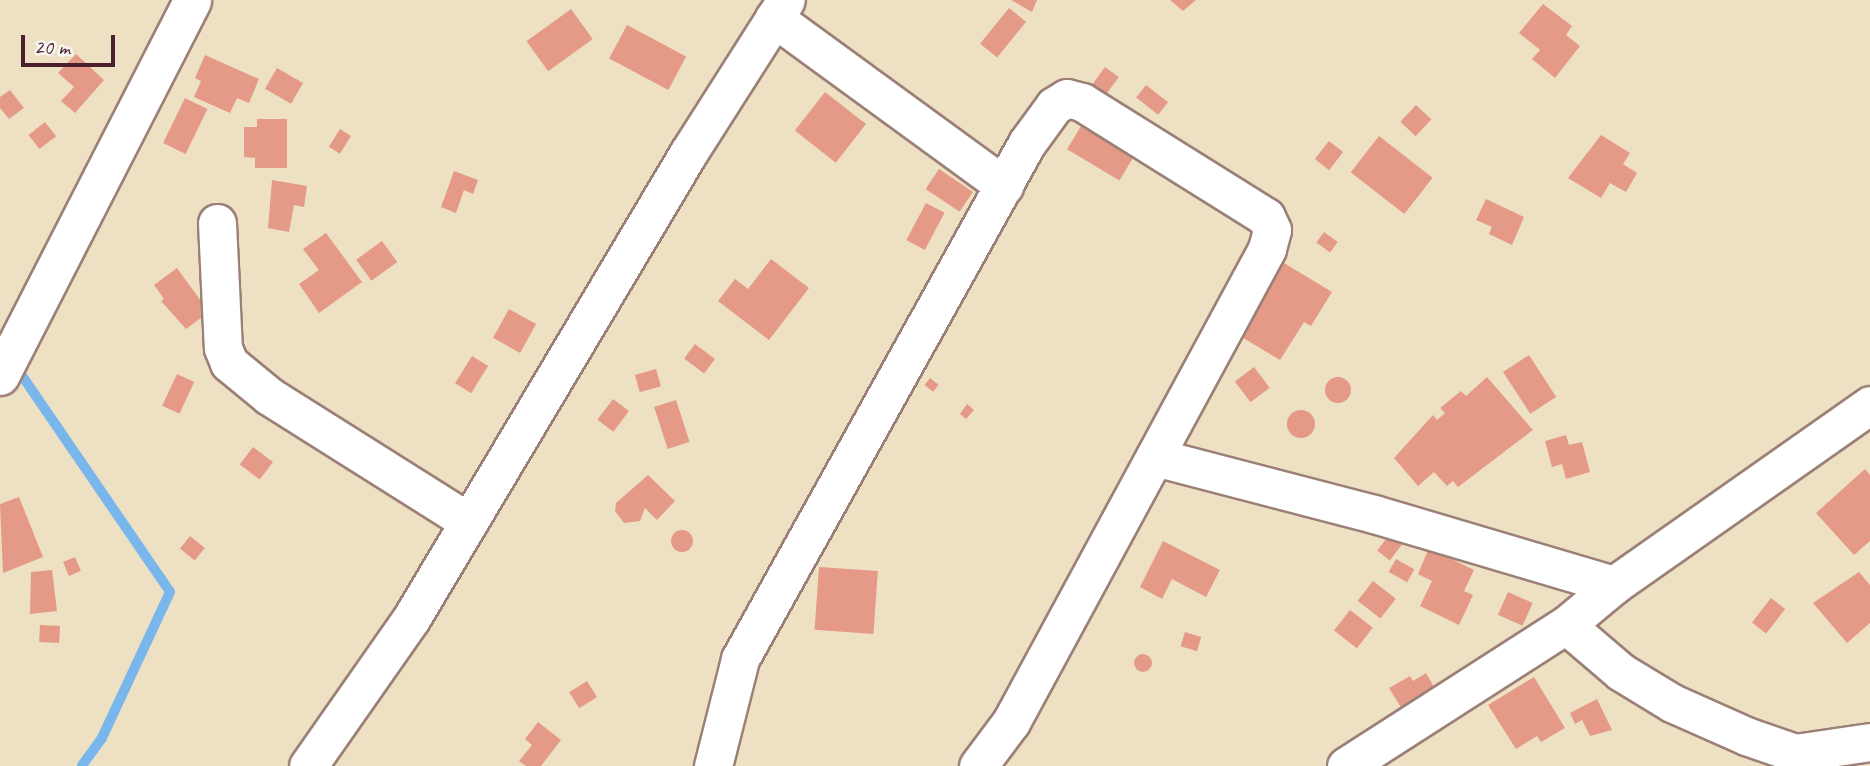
<!DOCTYPE html>
<html>
<head>
<meta charset="utf-8">
<style>
	body { margin:0 }
	#map { position:relative; width:1870px; height:766px; overflow:hidden; background:#eee1c3; font-family:Caveat,sans-serif }
	div>[style] { position:absolute }
	.stream>* { height:10px; margin:-5px; padding:0 5px; transform-origin:5px; border-radius:5px; background:#78b6eb }
	.building>* { inset:0; background:#e49a87; transform-origin:0 0 }
	.round { border-radius:50% }
	.roads { filter:drop-shadow(2px 0 #9c8077) drop-shadow(-2px 0 #9c8077) drop-shadow(0 2px #9c8077) drop-shadow(0 -2px #9c8077) }
	.minor>* { height:37px; margin:-18.5px; padding:0 18.5px; transform-origin:18.5px; border-radius:18.5px; background:#fff }
	span { translate:-50% -50%; white-space:nowrap; text-align:center; line-height:1.15; -webkit-text-stroke:7px #f6f6f2; paint-order:stroke }
	.scale { position:absolute; left:21px; top:35px; width:94px; height:32px; box-sizing:border-box; border:4px solid #4a1f2b; border-top:0; padding-left:9px; font-size:21px; line-height:24px; white-space:nowrap; color:#4a1f2b; -webkit-text-stroke:5px #f6f6f2; paint-order:stroke }
</style>
</head>
<body>
<div id="map">
	<div class="stream">
		<i style="left:14px;top:364px;width:276px;rotate:55.6deg"></i>
		<i style="left:170px;top:592px;width:161px;rotate:115deg"></i>
		<i style="left:102px;top:738px;width:34px;rotate:126deg"></i>
	</div>
	<div class="building">
		<i style="clip-path:polygon(1011px 0,1037px 0,1032px 12px)"></i>
		<i style="clip-path:polygon(1170px 0,1196px 0,1183px 11px)"></i>
		<i style="clip-path:polygon(1543px 4px,1572px 26px,1566px 35px,1580px 46px,1555px 78px,1532px 59px,1540px 50px,1519px 33px)"></i>
		<i style="left:1009px;top:8px;width:22px;height:46px;rotate:39deg"></i>
		<i style="left:571px;top:9px;width:37px;height:55px;rotate:54deg"></i>
		<i style="left:627px;top:25px;width:67px;height:38px;rotate:28deg"></i>
		<i style="clip-path:polygon(76px 54px,104px 80px,75px 113px,61px 101px,74px 87px,58px 73px)"></i>
		<i style="clip-path:polygon(205px 55px,259px 79px,249px 103px,237px 98px,230px 113px,194px 97px,201px 81px,195px 78px)"></i>
		<i style="left:1105px;top:67px;width:17px;height:22px;rotate:36deg"></i>
		<i style="left:277px;top:68px;width:30px;height:24px;rotate:30deg"></i>
		<i style="left:1146px;top:85px;width:28px;height:16px;rotate:38deg"></i>
		<i style="clip-path:polygon(10px 90px,24px 108px,9px 119px,0 108px,0 97px)"></i>
		<i style="left:825px;top:92px;width:52px;height:49px;rotate:38deg"></i>
		<i style="left:185px;top:98px;width:25px;height:50px;rotate:26deg"></i>
		<i style="left:1416px;top:105px;width:21px;height:23px;rotate:43deg"></i>
		<i style="clip-path:polygon(257px 119px,287px 119px,287px 168px,255px 168px,255px 158px,244px 157px,244px 127px,257px 127px)"></i>
		<i style="left:45px;top:122px;width:18px;height:21px;rotate:52deg"></i>
		<i style="left:1081px;top:126px;width:61px;height:27px;rotate:31deg"></i>
		<i style="left:340px;top:129px;width:13px;height:21px;rotate:32deg"></i>
		<i style="clip-path:polygon(1601px 135px,1630px 153px,1623px 164px,1637px 173px,1626px 192px,1610px 183px,1601px 198px,1568px 178px)"></i>
		<i style="left:1379px;top:136px;width:68px;height:46px;rotate:38deg"></i>
		<i style="left:1329px;top:141px;width:18px;height:23px;rotate:38deg"></i>
		<i style="left:939px;top:169px;width:41px;height:24px;rotate:34deg"></i>
		<i style="clip-path:polygon(454px 171px,478px 180px,473px 194px,464px 190px,456px 213px,441px 207px)"></i>
		<i style="clip-path:polygon(272px 180px,307px 186px,304px 207px,294px 205px,289px 232px,268px 228px)"></i>
		<i style="clip-path:polygon(1486px 199px,1524px 217px,1512px 245px,1489px 234px,1492px 227px,1476px 220px)"></i>
		<i style="left:926px;top:203px;width:21px;height:42px;rotate:28deg"></i>
		<i style="left:1324px;top:232px;width:17px;height:13px;rotate:36deg"></i>
		<i style="clip-path:polygon(326px 233px,362px 282px,319px 313px,299px 284px,319px 270px,303px 249px)"></i>
		<i style="left:382px;top:241px;width:26px;height:32px;rotate:54deg"></i>
		<i style="clip-path:polygon(771px 259px,809px 288px,769px 340px,718px 301px,735px 279px,748px 289px)"></i>
		<i style="clip-path:polygon(1284px 263px,1332px 292px,1311px 326px,1304px 322px,1280px 360px,1240px 336px)"></i>
		<i style="clip-path:polygon(177px 268px,209px 312px,186px 329px,161px 301px,164px 299px,154px 285px)"></i>
		<i style="left:509px;top:309px;width:31px;height:33px;rotate:29deg"></i>
		<i style="left:695px;top:344px;width:25px;height:18px;rotate:37deg"></i>
		<i style="left:1529px;top:355px;width:50px;height:31px;rotate:57deg"></i>
		<i style="left:472px;top:356px;width:19px;height:32px;rotate:32deg"></i>
		<i style="left:1254px;top:367px;width:26px;height:24px;rotate:53deg"></i>
		<i style="left:656px;top:369px;width:18px;height:22px;rotate:74deg"></i>
		<i style="left:177px;top:374px;width:19px;height:35px;rotate:25deg"></i>
		<i class="round" style="left:1325px;top:377px;width:26px;height:26px"></i>
		<i style="clip-path:polygon(1487px 377px,1533px 430px,1458px 487px,1453px 481px,1447px 486px,1434px 472px,1418px 486px,1394px 458px,1433px 415px,1437px 420px,1445px 413px,1440px 408px,1461px 391px,1466px 396px)"></i>
		<i style="left:930px;top:378px;width:11px;height:9px;rotate:38deg"></i>
		<i style="left:613px;top:399px;width:20px;height:26px;rotate:37deg"></i>
		<i style="left:676px;top:400px;width:44px;height:23px;rotate:72deg"></i>
		<i style="clip-path:polygon(967px 404px,974px 410px,966px 419px,960px 414px)"></i>
		<i class="round" style="left:1287px;top:410px;width:28px;height:28px"></i>
		<i style="clip-path:polygon(1566px 435px,1569px 445px,1582px 442px,1590px 472px,1566px 479px,1562px 464px,1552px 467px,1545px 441px)"></i>
		<i style="left:253px;top:447px;width:25px;height:22px;rotate:37deg"></i>
		<i style="clip-path:polygon(1865px 469px,1870px 475px,1870px 541px,1854px 555px,1816px 513px)"></i>
		<i style="clip-path:polygon(648px 475px,675px 501px,657px 520px,645px 508px,640px 521px,624px 523px,615px 511px,616px 503px)"></i>
		<i style="clip-path:polygon(19px 497px,43px 557px,3px 573px,0 504px)"></i>
		<i class="round" style="left:671px;top:530px;width:22px;height:22px"></i>
		<i style="left:1390px;top:534px;width:16px;height:21px;rotate:38deg"></i>
		<i style="left:190px;top:536px;width:19px;height:16px;rotate:39deg"></i>
		<i style="clip-path:polygon(1163px 541px,1220px 570px,1206px 597px,1172px 579px,1162px 599px,1140px 587px)"></i>
		<i style="clip-path:polygon(1429px 548px,1474px 570px,1464px 591px,1473px 595px,1459px 625px,1420px 606px,1432px 581px,1418px 574px)"></i>
		<i style="left:75px;top:557px;width:15px;height:13px;rotate:67deg"></i>
		<i style="left:1396px;top:559px;width:21px;height:15px;rotate:29deg"></i>
		<i style="left:819px;top:567px;width:59px;height:63px;rotate:4deg"></i>
		<i style="clip-path:polygon(52px 570px,57px 611px,30px 614px,31px 572px)"></i>
		<i style="clip-path:polygon(1859px 572px,1870px 585px,1870px 623px,1847px 643px,1813px 603px)"></i>
		<i style="left:1373px;top:581px;width:29px;height:25px;rotate:38deg"></i>
		<i style="left:1508px;top:592px;width:27px;height:25px;rotate:24deg"></i>
		<i style="left:1771px;top:598px;width:18px;height:31px;rotate:38deg"></i>
		<i style="left:1350px;top:610px;width:29px;height:26px;rotate:38deg"></i>
		<i style="left:40px;top:625px;width:20px;height:17px;rotate:3deg"></i>
		<i style="left:1185px;top:632px;width:17px;height:15px;rotate:17deg"></i>
		<i class="round" style="left:1134px;top:654px;width:18px;height:18px"></i>
		<i style="clip-path:polygon(1426px 673px,1438px 694px,1405px 714px,1389px 688px,1410px 676px,1413px 681px)"></i>
		<i style="clip-path:polygon(1534px 677px,1565px 728px,1541px 742px,1537px 736px,1516px 749px,1488px 705px)"></i>
		<i style="left:587px;top:681px;width:19px;height:21px;rotate:58deg"></i>
		<i style="clip-path:polygon(1597px 699px,1612px 730px,1590px 736px,1582px 720px,1575px 724px,1570px 713px)"></i>
		<i style="clip-path:polygon(538px 722px,561px 740px,541px 766px,526px 766px,519px 761px,532px 745px,525px 739px)"></i>
	</div>
	<div class="roads">
		<div class="minor">
			<i style="left:774px;top:18px;width:285px;rotate:36.1deg"></i>
			<i style="left:217px;top:223px;width:125px;rotate:87.3deg"></i>
			<i style="left:223px;top:348px;width:16px;rotate:68deg"></i>
			<i style="left:229px;top:363px;width:52px;rotate:39.5deg"></i>
			<i style="left:269px;top:396px;width:236px;rotate:32.2deg"></i>
			<i style="left:0;top:376px;width:422px;rotate:-62.9deg"></i>
			<i style="left:1155px;top:457px;width:226px;rotate:14.6deg"></i>
			<i style="left:1374px;top:514px;width:250px;rotate:16.5deg"></i>
			<i style="left:1566px;top:625px;width:72px;rotate:40.5deg"></i>
			<i style="left:1621px;top:672px;width:60px;rotate:31.3deg"></i>
			<i style="left:1672px;top:703px;width:81px;rotate:24deg"></i>
			<i style="left:1746px;top:736px;width:52px;rotate:19.1deg"></i>
			<i style="left:1795px;top:753px;width:76px;rotate:-8.3deg"></i>
			<i style="left:308px;top:766px;width:179px;rotate:-55deg"></i>
			<i style="left:411px;top:619px;width:543px;rotate:-59.24deg"></i>
			<i style="left:689px;top:152px;width:180px;rotate:-57.5deg"></i>
			<i style="left:713px;top:766px;width:110px;rotate:-75.8deg"></i>
			<i style="left:740px;top:659px;width:590px;rotate:-60.92deg"></i>
			<i style="left:1027px;top:143px;width:46px;rotate:-53.9deg"></i>
			<i style="left:1054px;top:106px;width:15px;rotate:-32deg"></i>
			<i style="left:1067px;top:98px;width:16px;rotate:15deg"></i>
			<i style="left:1082px;top:102px;width:217px;rotate:32deg"></i>
			<i style="left:1266px;top:217px;width:14px;rotate:65deg"></i>
			<i style="left:1272px;top:230px;width:20px;rotate:105deg"></i>
			<i style="left:1267px;top:249px;width:538px;rotate:118.42deg"></i>
			<i style="left:1011px;top:722px;width:55px;rotate:126.9deg"></i>
			<i style="left:1346px;top:766px;width:261px;rotate:-32.7deg"></i>
			<i style="left:1566px;top:625px;width:62px;rotate:-39.8deg"></i>
			<i style="left:1614px;top:585px;width:313px;rotate:-35.1deg"></i>
		</div>
	</div>
	<div class="scale">20 m</div>
</div>
</body>
</html>
